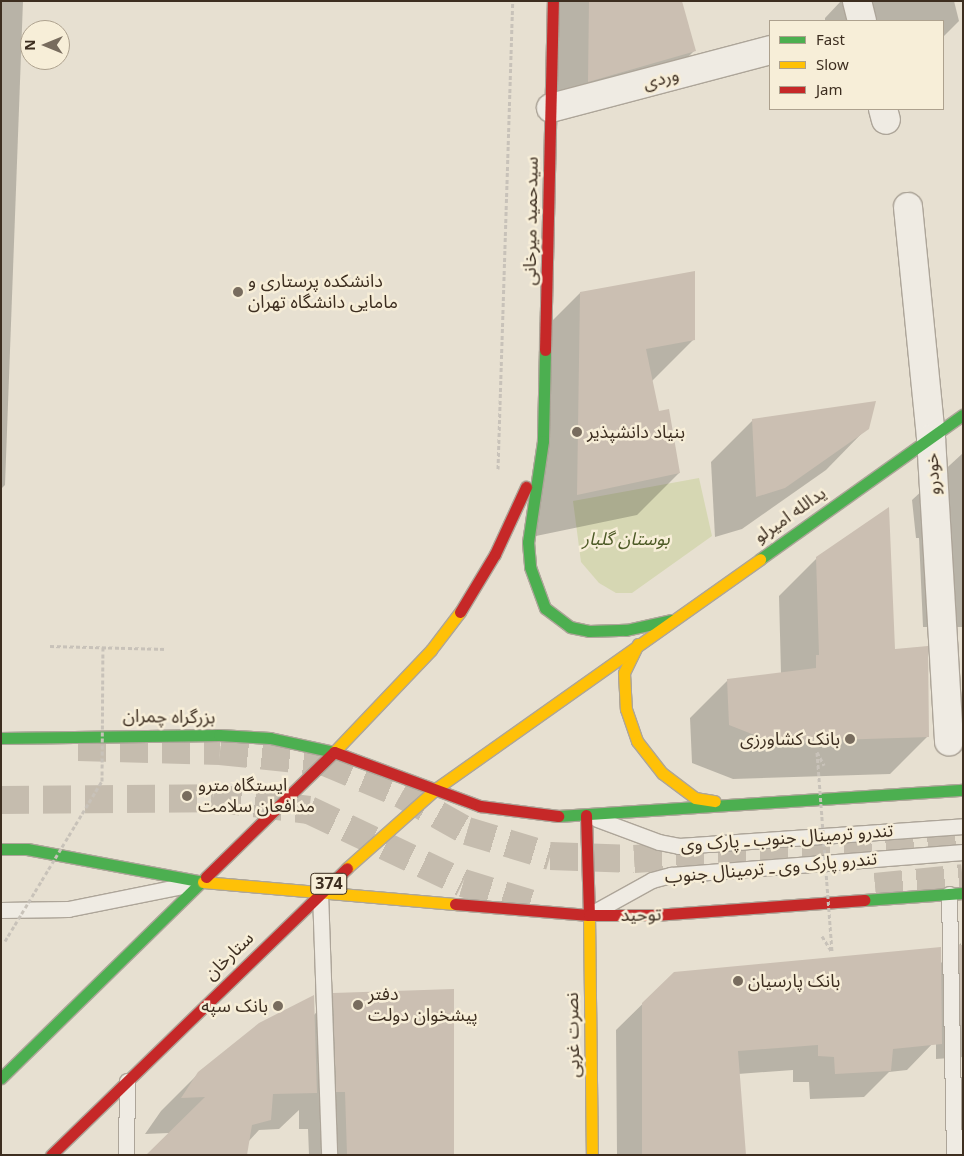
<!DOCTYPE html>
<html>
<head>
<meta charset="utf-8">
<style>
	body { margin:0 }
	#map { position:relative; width:964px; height:1156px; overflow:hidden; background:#e7e0d1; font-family:Georgia,"Noto Sans Arabic",serif }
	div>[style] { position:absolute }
	.green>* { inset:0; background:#d6d7b3 }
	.shadow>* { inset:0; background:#0003 }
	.building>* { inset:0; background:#cbbfb2 }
	.highway-tunnel>* { height:28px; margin-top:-14px; transform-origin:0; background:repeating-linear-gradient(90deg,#c5bcae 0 28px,transparent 0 42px) }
	.path>* { height:3px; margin-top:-1.5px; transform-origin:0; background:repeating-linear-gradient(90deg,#c8c2b9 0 4px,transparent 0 6.5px) }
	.roads { filter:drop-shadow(1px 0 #ada599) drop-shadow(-1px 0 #ada599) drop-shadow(0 1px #ada599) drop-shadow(0 -1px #ada599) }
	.lane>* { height:15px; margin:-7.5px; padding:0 7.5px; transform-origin:7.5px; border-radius:7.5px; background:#efebe3 }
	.street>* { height:28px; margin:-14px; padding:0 14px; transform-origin:14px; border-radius:14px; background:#efebe3 }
	.fast>* { height:11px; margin:-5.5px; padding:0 5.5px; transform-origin:5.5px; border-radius:5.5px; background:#4caf50 }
	.slow>* { height:11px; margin:-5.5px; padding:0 5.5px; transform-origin:5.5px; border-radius:5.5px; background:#ffc107 }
	.jam>* { height:11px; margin:-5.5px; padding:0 5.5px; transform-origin:5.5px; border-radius:5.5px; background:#c62828 }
	.path-bridge>* { height:3px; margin-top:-1.5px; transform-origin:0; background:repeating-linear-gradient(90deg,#c8c2b9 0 4px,transparent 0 6.5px) }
	.dots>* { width:14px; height:14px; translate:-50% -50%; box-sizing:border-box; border:2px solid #f7eed8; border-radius:50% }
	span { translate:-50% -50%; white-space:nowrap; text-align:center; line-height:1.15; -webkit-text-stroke:5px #f7eed8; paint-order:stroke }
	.shield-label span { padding:1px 4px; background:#f7eed8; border:1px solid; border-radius:4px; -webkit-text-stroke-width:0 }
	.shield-label { font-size:16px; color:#3d2e20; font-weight:700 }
	.street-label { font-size:18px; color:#3d2e20 }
	.poi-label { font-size:18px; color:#3d2e20 }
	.left { translate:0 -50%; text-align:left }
	.right { translate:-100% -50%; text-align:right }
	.park-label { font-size:18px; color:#4d5a26; font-style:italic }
	.frame { position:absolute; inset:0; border:2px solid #3d2e20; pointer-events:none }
	.legend { position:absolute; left:769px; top:20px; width:175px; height:90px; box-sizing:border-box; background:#f7eed8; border:1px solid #ada18e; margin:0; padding:6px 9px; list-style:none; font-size:15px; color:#3d2e20 }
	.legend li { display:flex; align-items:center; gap:10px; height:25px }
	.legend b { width:25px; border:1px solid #ada18e }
	.north { position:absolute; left:20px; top:20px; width:50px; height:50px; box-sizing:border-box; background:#f7eed8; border:1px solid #ada18e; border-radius:50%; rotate:270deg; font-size:14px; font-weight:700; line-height:20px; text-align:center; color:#3d2e20 }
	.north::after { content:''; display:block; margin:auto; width:18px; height:22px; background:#786c5e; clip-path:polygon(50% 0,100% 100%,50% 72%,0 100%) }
</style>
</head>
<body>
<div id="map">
	<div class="green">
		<i style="clip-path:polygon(699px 478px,712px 536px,632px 593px,616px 593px,599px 583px,581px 562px,573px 501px)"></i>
	</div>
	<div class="shadow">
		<i style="clip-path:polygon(1px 1px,23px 1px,5px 485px,1px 489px)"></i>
		<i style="clip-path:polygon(558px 1px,681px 1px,695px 50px,653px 92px,547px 122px)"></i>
		<i style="clip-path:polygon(841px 1px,954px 1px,959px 21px,943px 37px,943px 21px,825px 21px,825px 18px)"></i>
		<i style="clip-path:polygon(580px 293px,694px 339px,652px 381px,658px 413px,679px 473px,637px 515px,536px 536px,539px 334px)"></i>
		<i style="clip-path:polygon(753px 420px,867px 428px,826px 470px,742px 529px,715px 537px,711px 462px)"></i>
		<i style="clip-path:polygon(963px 453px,963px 627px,923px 627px,919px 538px,916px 538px,912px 500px)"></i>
		<i style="clip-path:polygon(817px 558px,893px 650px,928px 736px,890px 774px,733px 779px,692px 763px,690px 718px,728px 680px,781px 674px,779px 596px)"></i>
		<i style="clip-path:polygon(961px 943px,963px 1057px,936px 1059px,936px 1040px,907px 1070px,889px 1072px,864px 1097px,810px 1099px,809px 1082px,793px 1082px,793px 1070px,738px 1074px,744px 1155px,617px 1155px,616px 1030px,674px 973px,940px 964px)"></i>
		<i style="clip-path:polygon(333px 995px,453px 1155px,309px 1155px,308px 1129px,299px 1129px,299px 1110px,279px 1129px,259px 1130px,248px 1142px,169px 1133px,145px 1134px,161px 1111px,199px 1073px,314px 1015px)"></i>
	</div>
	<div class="building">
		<i style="clip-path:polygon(589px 1px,682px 1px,696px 51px,588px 82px)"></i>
		<i style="clip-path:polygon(695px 271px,695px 340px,646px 349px,659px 411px,669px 409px,680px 473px,577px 495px,580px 292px)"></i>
		<i style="clip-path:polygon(876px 401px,869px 429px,785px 488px,756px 497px,752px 419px)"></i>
		<i style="clip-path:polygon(889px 507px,895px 649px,928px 646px,929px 737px,772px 742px,729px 725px,727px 679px,816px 668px,816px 655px,819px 655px,816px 557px)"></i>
		<i style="clip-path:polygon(959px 945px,963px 945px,961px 1042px)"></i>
		<i style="clip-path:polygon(941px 947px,942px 1044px,893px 1049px,891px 1071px,835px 1074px,834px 1057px,818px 1056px,818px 1045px,738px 1051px,746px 1155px,642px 1155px,642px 1003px,674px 972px)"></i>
		<i style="clip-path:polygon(454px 989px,454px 1155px,347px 1155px,345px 1092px,336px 1092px,333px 993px)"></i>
		<i style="clip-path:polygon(314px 995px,317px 1093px,273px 1094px,271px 1120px,252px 1125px,247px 1155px,146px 1155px,205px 1097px,181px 1098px,198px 1072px,259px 1023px)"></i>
	</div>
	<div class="highway-tunnel">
		<i style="left:78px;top:747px;width:142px;rotate:1.6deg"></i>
		<i style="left:220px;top:751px;width:106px;rotate:6deg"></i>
		<i style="left:325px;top:762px;width:82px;rotate:22.8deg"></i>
		<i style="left:401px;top:794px;width:76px;rotate:29.3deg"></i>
		<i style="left:467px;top:831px;width:87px;rotate:16.8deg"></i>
		<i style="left:550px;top:856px;width:84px;rotate:2deg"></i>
		<i style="left:634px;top:859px;width:330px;rotate:-3.7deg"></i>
		<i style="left:1px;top:800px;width:212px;rotate:-0.5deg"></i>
		<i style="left:213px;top:798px;width:97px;rotate:7.1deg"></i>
		<i style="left:309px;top:810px;width:170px;rotate:25.4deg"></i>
		<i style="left:463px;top:883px;width:72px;rotate:16.9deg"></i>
		<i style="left:875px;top:887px;width:88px;rotate:-5.8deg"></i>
	</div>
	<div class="path">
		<i style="left:498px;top:469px;width:468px;rotate:-88.2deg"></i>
		<i style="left:50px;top:646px;width:117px;rotate:1.5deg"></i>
		<i style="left:817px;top:752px;width:15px;rotate:62deg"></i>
		<i style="left:822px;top:936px;width:19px;rotate:58deg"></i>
	</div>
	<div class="roads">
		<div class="lane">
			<i style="left:597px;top:819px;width:66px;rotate:20.4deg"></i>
			<i style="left:659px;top:842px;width:20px;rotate:11deg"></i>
			<i style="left:679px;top:846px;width:285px;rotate:-4deg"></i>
			<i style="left:320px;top:892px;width:263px;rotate:88deg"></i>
			<i style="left:949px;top:894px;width:261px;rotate:88.9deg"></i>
			<i style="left:1px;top:910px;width:67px;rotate:-0.9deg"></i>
			<i style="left:68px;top:909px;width:121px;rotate:-11.4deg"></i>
			<i style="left:596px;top:911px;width:64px;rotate:-29deg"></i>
			<i style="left:652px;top:880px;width:20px;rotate:-15deg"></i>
			<i style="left:671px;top:875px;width:293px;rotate:-4.5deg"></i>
			<i style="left:126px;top:1155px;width:74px;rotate:-89.2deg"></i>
		</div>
		<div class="street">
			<i style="left:857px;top:1px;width:21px;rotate:76deg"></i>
			<i style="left:551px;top:108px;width:227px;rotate:-14.8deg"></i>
			<i style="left:883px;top:109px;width:11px;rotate:75deg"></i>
			<i style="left:908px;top:207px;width:232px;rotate:84.3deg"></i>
			<i style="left:931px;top:438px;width:304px;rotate:86.6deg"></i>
		</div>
		<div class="fast">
			<i style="left:545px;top:350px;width:91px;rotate:91.3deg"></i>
			<i style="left:543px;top:441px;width:102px;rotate:98.4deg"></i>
			<i style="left:528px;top:542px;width:25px;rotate:85deg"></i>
			<i style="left:530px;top:567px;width:44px;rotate:69.9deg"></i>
			<i style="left:545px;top:608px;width:31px;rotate:37deg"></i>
			<i style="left:570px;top:627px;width:19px;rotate:12deg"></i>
			<i style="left:589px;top:631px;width:37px;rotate:-2deg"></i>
			<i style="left:626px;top:630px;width:47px;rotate:-12.3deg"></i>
			<i style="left:760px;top:559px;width:249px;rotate:-35.4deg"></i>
			<i style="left:1px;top:738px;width:218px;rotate:-0.8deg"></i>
			<i style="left:219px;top:735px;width:51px;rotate:3.4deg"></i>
			<i style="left:270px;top:738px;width:66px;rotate:12.3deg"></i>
			<i style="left:558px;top:816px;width:406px;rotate:-3.7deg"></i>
			<i style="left:1px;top:849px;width:26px"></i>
			<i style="left:27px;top:849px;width:179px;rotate:10.6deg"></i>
			<i style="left:864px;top:900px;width:99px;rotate:-4deg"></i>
			<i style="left:1px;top:1078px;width:287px;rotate:-44.4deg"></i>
		</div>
		<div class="slow">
			<i style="left:638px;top:644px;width:32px;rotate:116deg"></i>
			<i style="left:624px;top:673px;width:36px;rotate:87deg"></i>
			<i style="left:626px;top:709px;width:34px;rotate:71deg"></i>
			<i style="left:637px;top:741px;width:41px;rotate:52deg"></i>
			<i style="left:662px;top:773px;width:41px;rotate:37.1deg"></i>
			<i style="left:695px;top:798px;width:20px;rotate:9deg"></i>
			<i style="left:334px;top:752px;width:141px;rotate:-46.4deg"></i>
			<i style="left:431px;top:650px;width:48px;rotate:-52.7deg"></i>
			<i style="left:437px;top:788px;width:396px;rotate:-35.3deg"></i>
			<i style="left:347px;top:868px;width:120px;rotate:-41.6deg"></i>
			<i style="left:203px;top:882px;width:253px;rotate:5deg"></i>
			<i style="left:589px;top:915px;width:240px;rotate:89.3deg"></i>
		</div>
		<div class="jam">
			<i style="left:545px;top:350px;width:349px;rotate:-88.7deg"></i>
			<i style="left:460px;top:612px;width:68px;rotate:-58.9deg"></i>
			<i style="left:495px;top:554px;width:74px;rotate:-65.2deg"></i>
			<i style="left:586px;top:815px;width:100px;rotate:88.3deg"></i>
			<i style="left:206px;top:877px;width:179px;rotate:-44.3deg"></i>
			<i style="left:334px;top:752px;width:156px;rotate:20.3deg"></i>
			<i style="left:480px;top:806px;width:79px;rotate:7.3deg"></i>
			<i style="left:455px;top:904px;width:134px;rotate:4.7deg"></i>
			<i style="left:589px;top:915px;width:65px"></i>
			<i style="left:654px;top:915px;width:211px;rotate:-4.1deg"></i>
			<i style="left:51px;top:1155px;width:412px;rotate:-44.1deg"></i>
		</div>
	</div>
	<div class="path-bridge">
		<i style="left:817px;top:752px;width:201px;rotate:85.7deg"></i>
		<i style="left:5px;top:941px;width:187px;rotate:-58.8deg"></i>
		<i style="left:102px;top:781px;width:135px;rotate:-89.6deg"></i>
	</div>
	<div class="dots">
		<i style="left:238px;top:292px;background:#786c5e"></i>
		<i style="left:577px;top:432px;background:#786c5e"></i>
		<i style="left:850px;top:739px;background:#786c5e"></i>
		<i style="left:187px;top:796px;background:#786c5e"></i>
		<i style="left:738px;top:981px;background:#786c5e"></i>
		<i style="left:358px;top:1005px;background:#786c5e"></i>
		<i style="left:278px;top:1006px;background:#786c5e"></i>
	</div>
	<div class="shield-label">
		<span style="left:329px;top:884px">374</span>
	</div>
	<div class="street-label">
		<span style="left:661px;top:79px;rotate:-15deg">وردی</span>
		<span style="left:531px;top:221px;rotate:-89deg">سیدحمید میرخانی</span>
		<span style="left:933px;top:474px;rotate:-93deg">خودرو</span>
		<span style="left:790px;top:515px;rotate:-35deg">یدالله امیرلو</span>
		<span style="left:169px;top:717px;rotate:1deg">بزرگراه چمران</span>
		<span style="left:787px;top:838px;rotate:-4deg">تندرو ترمینال جنوب ـ پارک وی</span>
		<span style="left:771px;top:868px;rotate:-5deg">تندرو پارک وی ـ ترمینال جنوب</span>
		<span style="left:641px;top:915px;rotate:-1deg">توحید</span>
		<span style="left:229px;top:956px;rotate:-44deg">ستارخان</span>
		<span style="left:573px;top:1035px;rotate:-91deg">نصرت غربی</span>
	</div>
	<div class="poi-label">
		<span class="left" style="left:248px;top:292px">دانشکده پرستاری و<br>مامایی دانشگاه تهران</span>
		<span class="left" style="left:587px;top:432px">بنیاد دانشپذیر</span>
		<span class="right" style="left:840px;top:739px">بانک کشاورزی</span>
		<span class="left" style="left:198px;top:796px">ایستگاه مترو<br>مدافعان سلامت</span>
		<span class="left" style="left:748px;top:981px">بانک پارسیان</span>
		<span class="left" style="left:368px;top:1005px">دفتر<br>پیشخوان دولت</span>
		<span class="right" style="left:268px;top:1006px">بانک سپه</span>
	</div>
	<div class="park-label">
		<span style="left:626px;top:539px">بوستان گلبار</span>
	</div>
	<div class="frame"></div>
	<ul class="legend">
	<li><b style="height:6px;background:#4caf50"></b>Fast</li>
	<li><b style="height:6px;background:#ffc107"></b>Slow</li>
	<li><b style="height:6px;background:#c62828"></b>Jam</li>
	</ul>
	<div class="north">N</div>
</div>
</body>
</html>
